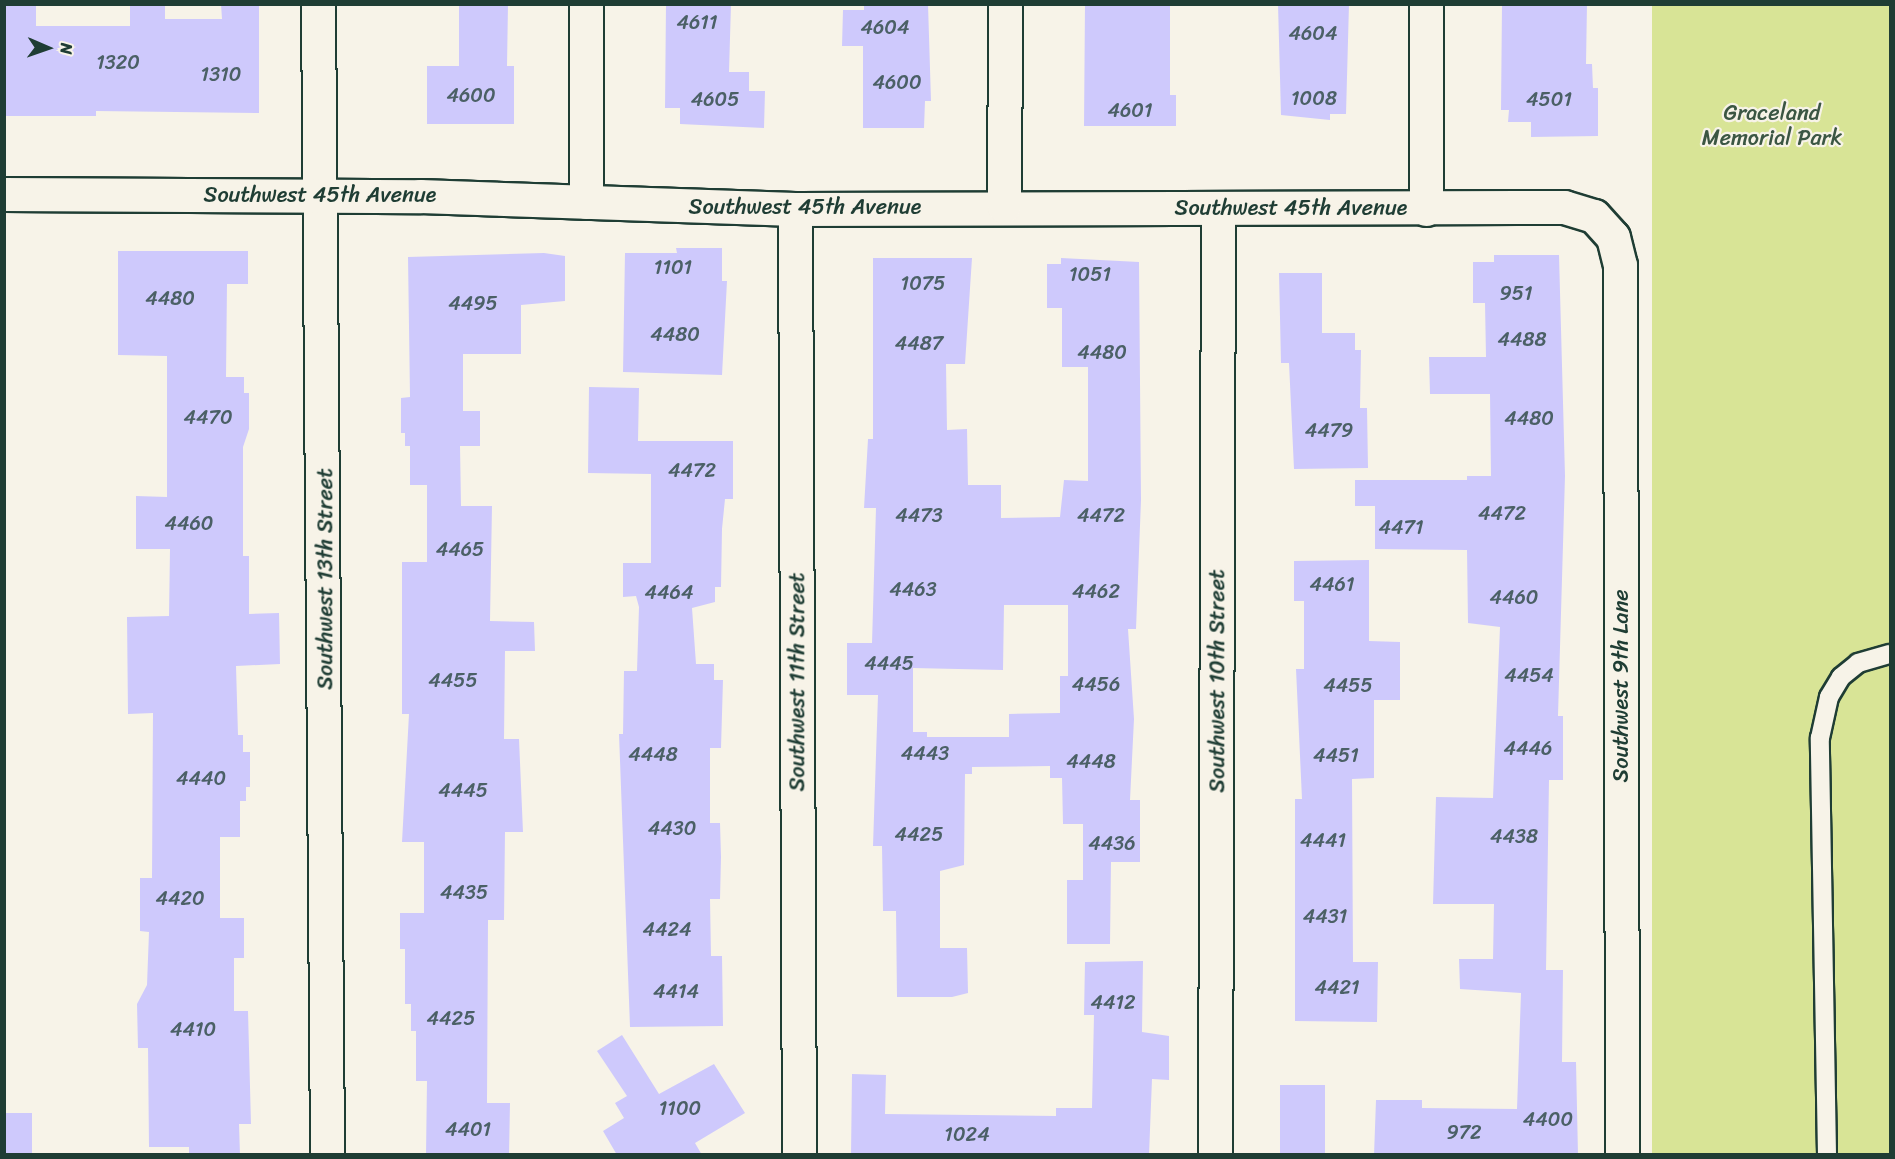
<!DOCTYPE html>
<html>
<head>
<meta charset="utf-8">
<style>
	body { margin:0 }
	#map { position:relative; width:1895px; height:1159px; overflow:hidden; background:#f7f3e8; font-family:Sriracha,sans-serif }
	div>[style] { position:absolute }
	.green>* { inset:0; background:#d8e496; transform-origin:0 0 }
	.building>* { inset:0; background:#cec9fc; transform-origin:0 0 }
	.roads { filter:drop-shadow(2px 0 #1f3d34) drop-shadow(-2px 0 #1f3d34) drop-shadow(0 2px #1f3d34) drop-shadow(0 -2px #1f3d34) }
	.lane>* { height:18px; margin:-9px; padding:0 9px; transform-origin:9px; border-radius:9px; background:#f7f3e8 }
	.street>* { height:33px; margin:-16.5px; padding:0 16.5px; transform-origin:16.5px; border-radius:16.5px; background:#f7f3e8 }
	span { translate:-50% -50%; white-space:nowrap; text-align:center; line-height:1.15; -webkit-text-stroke:4.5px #f7f3e8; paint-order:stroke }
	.number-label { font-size:20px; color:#4b6066 }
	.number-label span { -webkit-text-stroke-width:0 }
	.park-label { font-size:22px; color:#3b5643 }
	.street-label { font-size:22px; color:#1f3d34 }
	.frame { position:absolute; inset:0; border:6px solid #1f3d34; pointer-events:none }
	.north { position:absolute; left:18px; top:18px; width:60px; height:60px; -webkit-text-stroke:4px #f7f3e8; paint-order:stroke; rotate:92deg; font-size:16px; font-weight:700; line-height:24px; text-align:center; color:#1f3d34 }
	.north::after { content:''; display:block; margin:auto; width:21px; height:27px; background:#1f3d34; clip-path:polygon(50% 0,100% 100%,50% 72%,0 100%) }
</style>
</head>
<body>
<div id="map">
	<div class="green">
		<i style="left:1652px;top:5px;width:238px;height:1149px"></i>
	</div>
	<div class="building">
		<i style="clip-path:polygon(4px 4px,36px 4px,36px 26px,130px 26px,130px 4px,165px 4px,165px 19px,222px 19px,221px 4px,259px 4px,259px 113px,96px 111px,96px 116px,4px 116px)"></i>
		<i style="clip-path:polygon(459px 4px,508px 4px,507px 66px,514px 66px,514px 124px,427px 124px,427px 66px,459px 66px)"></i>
		<i style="clip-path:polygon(666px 4px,731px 4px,729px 72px,749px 72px,749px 91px,765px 91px,764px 128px,680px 124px,680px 108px,665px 108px)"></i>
		<i style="clip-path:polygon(864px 4px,928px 4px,931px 101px,925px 101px,924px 128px,863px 128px,863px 46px,842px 46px,843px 10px,864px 10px)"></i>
		<i style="clip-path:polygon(1085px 4px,1170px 4px,1170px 95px,1176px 95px,1176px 126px,1084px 126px)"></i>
		<i style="clip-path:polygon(1278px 4px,1349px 4px,1346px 114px,1330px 114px,1330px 120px,1281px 115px)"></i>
		<i style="clip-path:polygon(1502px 4px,1587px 4px,1586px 64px,1592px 64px,1593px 88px,1598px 88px,1598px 136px,1531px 137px,1531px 122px,1508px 122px,1509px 110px,1501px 110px)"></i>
		<i style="clip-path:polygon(676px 248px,722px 248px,722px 281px,727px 281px,722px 375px,623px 372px,625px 253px,677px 253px)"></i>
		<i style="clip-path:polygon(118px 251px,248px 251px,248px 284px,227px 284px,226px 377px,244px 377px,244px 393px,249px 393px,249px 429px,243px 447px,243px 556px,249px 556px,249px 614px,279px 613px,280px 664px,236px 666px,238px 735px,243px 735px,243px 752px,250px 752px,250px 787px,246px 787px,246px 801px,240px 801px,240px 837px,220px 837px,220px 918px,244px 918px,244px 958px,234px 958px,234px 1011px,248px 1011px,251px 1124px,239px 1124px,240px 1155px,189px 1155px,189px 1147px,149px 1147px,148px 1048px,138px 1048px,137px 1004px,147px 985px,149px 932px,140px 931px,140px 878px,152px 878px,153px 713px,128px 714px,127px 617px,169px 616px,170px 549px,136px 549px,136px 496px,167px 497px,167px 356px,118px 355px)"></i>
		<i style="clip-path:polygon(544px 253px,565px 256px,565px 301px,521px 305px,521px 354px,463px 354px,463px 411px,480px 411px,480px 446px,460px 446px,461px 506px,492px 506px,490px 621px,534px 622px,535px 651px,505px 651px,504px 739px,519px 739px,523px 832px,505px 832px,504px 920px,488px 920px,487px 1103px,510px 1103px,509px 1155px,426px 1155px,427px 1081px,416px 1081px,416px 1031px,411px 1031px,411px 1004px,405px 1004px,405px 949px,400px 949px,400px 913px,424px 913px,424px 842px,402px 842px,409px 714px,402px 714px,402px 562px,427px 562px,427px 485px,410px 485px,410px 446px,405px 446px,405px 433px,401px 433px,401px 398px,410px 397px,408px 257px)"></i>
		<i style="clip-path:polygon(1494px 255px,1559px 255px,1565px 476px,1558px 716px,1563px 716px,1563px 780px,1549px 780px,1546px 970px,1563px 970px,1562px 1062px,1576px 1062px,1578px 1155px,1374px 1155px,1376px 1100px,1422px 1100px,1422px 1108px,1517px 1109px,1521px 993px,1460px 989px,1459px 959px,1493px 959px,1494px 904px,1433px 904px,1436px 797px,1493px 798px,1500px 627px,1468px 623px,1467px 550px,1375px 549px,1375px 506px,1355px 506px,1355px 480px,1467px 480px,1467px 476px,1491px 476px,1490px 394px,1430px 394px,1429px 357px,1486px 357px,1485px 303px,1473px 303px,1473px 262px,1494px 262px)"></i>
		<i style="clip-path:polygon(evenodd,873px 258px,972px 258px,965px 364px,946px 364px,947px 430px,967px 429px,968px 485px,1001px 485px,1001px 518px,1060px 517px,1064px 480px,1088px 481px,1088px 367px,1062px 367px,1062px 308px,1047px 308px,1047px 264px,1061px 264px,1061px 258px,1139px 262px,1141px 500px,1136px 629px,1128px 629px,1134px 719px,1130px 800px,1140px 800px,1140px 862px,1111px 862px,1110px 944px,1067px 944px,1067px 880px,1083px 880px,1083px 824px,1063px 824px,1062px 778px,1050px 778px,1050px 766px,972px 767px,972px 774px,965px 774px,964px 865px,940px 871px,940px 948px,967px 948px,968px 993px,952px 997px,897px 997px,896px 911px,883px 911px,882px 846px,873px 846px,878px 695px,847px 695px,847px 643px,872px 643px,876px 508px,864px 508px,868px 439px,873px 439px,873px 258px,1004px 605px,1068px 605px,1068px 676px,1060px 676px,1060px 713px,1009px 714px,1009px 737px,927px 737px,927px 732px,913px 732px,913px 668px,1003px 670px,1004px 605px)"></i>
		<i style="clip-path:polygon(1279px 273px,1322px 273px,1322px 333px,1355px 333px,1355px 350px,1361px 350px,1360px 408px,1367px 408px,1368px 468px,1294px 469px,1289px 363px,1281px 363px)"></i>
		<i style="clip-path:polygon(589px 387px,639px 388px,638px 441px,733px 441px,733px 499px,725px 499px,722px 529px,721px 587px,715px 587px,715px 602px,692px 608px,696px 664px,714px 664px,714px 680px,723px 680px,721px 748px,710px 748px,710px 823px,720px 823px,721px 857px,720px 899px,710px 899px,711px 956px,722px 956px,723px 1026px,630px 1027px,619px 734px,623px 734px,624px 671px,637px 671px,639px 607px,636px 596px,623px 597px,623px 563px,651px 563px,651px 474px,588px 473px)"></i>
		<i style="clip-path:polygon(1369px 560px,1369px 641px,1400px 642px,1400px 700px,1374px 700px,1374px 778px,1352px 779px,1353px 962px,1378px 962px,1377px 1022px,1295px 1021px,1295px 799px,1302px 799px,1296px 669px,1304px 669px,1304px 601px,1294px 601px,1294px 561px)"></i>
		<i style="clip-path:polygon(1143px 961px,1142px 1032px,1169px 1036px,1169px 1080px,1152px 1079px,1149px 1155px,851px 1155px,852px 1074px,886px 1075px,885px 1114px,1056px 1116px,1056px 1108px,1092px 1108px,1094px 1015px,1084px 1015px,1085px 962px)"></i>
		<i style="clip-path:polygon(622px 1035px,659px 1094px,714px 1064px,745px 1113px,695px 1143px,702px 1155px,617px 1155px,603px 1131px,624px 1118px,615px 1103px,627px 1096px,597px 1051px)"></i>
		<i style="left:1280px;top:1085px;width:45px;height:70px"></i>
		<i style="left:4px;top:1113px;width:28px;height:42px"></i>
	</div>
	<div class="roads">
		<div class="lane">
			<i style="left:1827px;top:1154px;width:416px;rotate:-91deg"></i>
			<i style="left:1820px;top:738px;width:42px;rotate:-77.6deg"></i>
			<i style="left:1829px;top:697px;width:23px;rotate:-59deg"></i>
			<i style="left:1841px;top:677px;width:22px;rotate:-39deg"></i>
			<i style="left:1858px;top:663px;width:33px;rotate:-16deg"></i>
		</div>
		<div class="street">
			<i style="left:318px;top:4px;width:1150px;rotate:89.55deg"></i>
			<i style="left:4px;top:194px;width:416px;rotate:0.3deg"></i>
			<i style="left:420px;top:196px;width:375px;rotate:2deg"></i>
			<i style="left:795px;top:209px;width:769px;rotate:-0.15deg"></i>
			<i style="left:1564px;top:207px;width:31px;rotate:17deg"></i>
			<i style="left:1594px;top:216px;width:28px;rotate:48deg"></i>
			<i style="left:1613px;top:237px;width:29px;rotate:76deg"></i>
			<i style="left:1620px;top:265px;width:889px;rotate:89.87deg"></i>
			<i style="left:586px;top:202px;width:198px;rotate:-90deg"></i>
			<i style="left:1004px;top:206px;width:202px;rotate:-89.7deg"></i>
			<i style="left:795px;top:209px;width:945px;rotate:89.76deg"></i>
			<i style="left:1426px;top:209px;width:205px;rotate:-90deg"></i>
			<i style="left:1215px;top:1154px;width:946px;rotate:-89.82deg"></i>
		</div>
	</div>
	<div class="number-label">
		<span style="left:697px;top:22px">4611</span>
		<span style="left:885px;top:27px">4604</span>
		<span style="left:1313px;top:33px">4604</span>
		<span style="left:118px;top:62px">1320</span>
		<span style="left:221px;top:74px">1310</span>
		<span style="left:897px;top:82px">4600</span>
		<span style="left:471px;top:95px">4600</span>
		<span style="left:1314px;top:98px">1008</span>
		<span style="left:715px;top:99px">4605</span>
		<span style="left:1549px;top:99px">4501</span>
		<span style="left:1130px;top:110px">4601</span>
		<span style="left:673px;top:267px">1101</span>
		<span style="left:1090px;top:274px">1051</span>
		<span style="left:923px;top:283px">1075</span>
		<span style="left:1516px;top:293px">951</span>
		<span style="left:170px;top:298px">4480</span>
		<span style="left:473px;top:303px">4495</span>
		<span style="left:675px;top:334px">4480</span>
		<span style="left:1522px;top:339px">4488</span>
		<span style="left:919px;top:343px">4487</span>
		<span style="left:1102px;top:352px">4480</span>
		<span style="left:208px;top:417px">4470</span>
		<span style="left:1529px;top:418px">4480</span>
		<span style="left:1329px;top:430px">4479</span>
		<span style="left:692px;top:470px">4472</span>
		<span style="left:1502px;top:513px">4472</span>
		<span style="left:919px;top:515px">4473</span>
		<span style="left:1101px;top:515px">4472</span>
		<span style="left:189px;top:523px">4460</span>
		<span style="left:1401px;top:527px">4471</span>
		<span style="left:460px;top:549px">4465</span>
		<span style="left:1332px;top:584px">4461</span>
		<span style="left:913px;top:589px">4463</span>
		<span style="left:1096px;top:591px">4462</span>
		<span style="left:669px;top:592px">4464</span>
		<span style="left:1514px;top:597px">4460</span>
		<span style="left:889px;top:663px">4445</span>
		<span style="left:1529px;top:675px">4454</span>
		<span style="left:453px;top:680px">4455</span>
		<span style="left:1096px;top:684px">4456</span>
		<span style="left:1348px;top:685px">4455</span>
		<span style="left:1528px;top:748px">4446</span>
		<span style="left:925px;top:753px">4443</span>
		<span style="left:653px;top:754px">4448</span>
		<span style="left:1336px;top:755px">4451</span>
		<span style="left:1091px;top:761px">4448</span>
		<span style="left:201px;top:778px">4440</span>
		<span style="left:463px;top:790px">4445</span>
		<span style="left:672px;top:828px">4430</span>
		<span style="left:919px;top:834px">4425</span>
		<span style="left:1514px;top:836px">4438</span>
		<span style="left:1323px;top:840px">4441</span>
		<span style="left:1112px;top:843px">4436</span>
		<span style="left:464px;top:892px">4435</span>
		<span style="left:180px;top:898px">4420</span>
		<span style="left:1325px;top:916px">4431</span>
		<span style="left:667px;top:929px">4424</span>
		<span style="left:1337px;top:987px">4421</span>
		<span style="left:676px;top:991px">4414</span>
		<span style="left:1113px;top:1002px">4412</span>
		<span style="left:451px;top:1018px">4425</span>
		<span style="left:193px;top:1029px">4410</span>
		<span style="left:680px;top:1108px">1100</span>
		<span style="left:1548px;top:1119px">4400</span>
		<span style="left:468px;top:1129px">4401</span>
		<span style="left:1464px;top:1132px">972</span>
		<span style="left:967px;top:1134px">1024</span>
	</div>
	<div class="park-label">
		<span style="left:1772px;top:125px">Graceland<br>Memorial Park</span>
	</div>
	<div class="street-label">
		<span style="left:320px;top:195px">Southwest 45th Avenue</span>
		<span style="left:805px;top:207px">Southwest 45th Avenue</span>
		<span style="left:1291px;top:208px">Southwest 45th Avenue</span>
		<span style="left:325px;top:579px;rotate:-90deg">Southwest 13th Street</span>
		<span style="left:1217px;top:681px;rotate:-90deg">Southwest 10th Street</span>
		<span style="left:797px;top:682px;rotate:-90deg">Southwest 11th Street</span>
		<span style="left:1621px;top:686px;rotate:-90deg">Southwest 9th Lane</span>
	</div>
	<div class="frame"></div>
	<div class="north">N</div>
</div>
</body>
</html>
